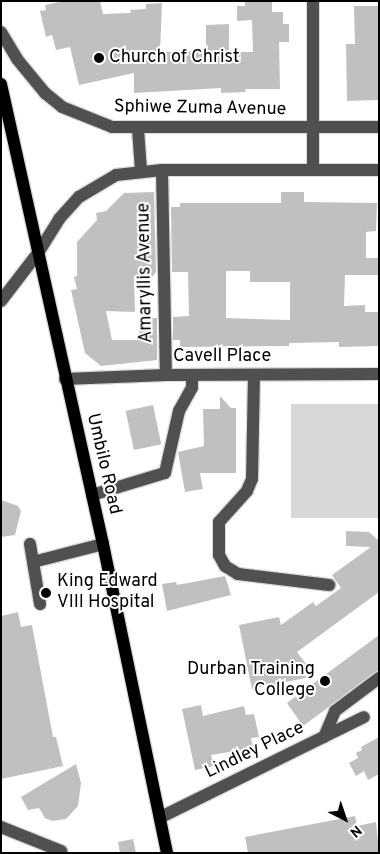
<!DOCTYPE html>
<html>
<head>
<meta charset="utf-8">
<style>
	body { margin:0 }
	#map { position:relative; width:380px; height:854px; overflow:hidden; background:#fff; font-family:Overpass,sans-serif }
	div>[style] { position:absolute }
	.green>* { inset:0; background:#d7d7d7; transform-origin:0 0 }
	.building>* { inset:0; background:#c0c0c0; transform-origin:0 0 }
	.roads { filter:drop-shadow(1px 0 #dbdbdb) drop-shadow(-1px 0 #dbdbdb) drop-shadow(0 1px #dbdbdb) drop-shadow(0 -1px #dbdbdb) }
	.minor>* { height:12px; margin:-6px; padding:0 6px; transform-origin:6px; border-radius:6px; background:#505050 }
	.major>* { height:12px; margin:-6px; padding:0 6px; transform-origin:6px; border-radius:6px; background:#000 }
	.dots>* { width:14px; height:14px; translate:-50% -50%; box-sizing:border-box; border:2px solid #fff; border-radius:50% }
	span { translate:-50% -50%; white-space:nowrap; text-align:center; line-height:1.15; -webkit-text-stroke:4px #fff; paint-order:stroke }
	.poi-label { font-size:18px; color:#000 }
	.left { translate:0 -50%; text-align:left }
	.right { translate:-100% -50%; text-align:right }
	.street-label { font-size:18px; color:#000 }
	.frame { position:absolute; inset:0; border:2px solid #000; pointer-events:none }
	.north { position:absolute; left:320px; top:794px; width:50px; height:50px; -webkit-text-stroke:4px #fff; paint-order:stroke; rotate:139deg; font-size:14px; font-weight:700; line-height:20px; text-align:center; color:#000 }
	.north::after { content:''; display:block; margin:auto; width:18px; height:22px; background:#000; clip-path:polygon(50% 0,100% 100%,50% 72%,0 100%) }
</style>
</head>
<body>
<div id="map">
	<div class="green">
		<i style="left:379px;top:404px;width:114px;height:88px;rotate:90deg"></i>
	</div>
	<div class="building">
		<i style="clip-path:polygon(64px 1px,100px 1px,103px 14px,131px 13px,130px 10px,146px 9px,146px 4px,162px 3px,160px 52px,206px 51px,206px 25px,229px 24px,229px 52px,253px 52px,252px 20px,237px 21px,237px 6px,245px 6px,245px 1px,272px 1px,272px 12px,283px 12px,283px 24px,289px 24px,289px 42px,279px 42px,280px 89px,245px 89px,246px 92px,221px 93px,221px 88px,134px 93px,134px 73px,79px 85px,70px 47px,56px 50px,52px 35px,46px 37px,40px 11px,46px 10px,45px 5px)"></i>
		<i style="clip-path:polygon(354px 6px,379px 6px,379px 100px,347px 101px,346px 44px,355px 44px)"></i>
		<i style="clip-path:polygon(154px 192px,156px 272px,153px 276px,134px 276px,135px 312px,106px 311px,112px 340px,139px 340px,139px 318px,157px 318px,157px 360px,101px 366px,85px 353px,71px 290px,77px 289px,74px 277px,77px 276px,77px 242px,97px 220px,96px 213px,106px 211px,124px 193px)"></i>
		<i style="clip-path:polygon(evenodd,281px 192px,304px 192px,304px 202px,377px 203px,376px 231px,366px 232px,366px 258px,379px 258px,379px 275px,345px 275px,344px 306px,365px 305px,365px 312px,379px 312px,379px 346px,339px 347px,339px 342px,289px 343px,289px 346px,180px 347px,180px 340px,173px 340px,173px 317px,189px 316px,188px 272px,172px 272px,171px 207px,180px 207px,180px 203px,281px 203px,281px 192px,226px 271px,250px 271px,250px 282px,290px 282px,290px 320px,226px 318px,226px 271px)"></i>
		<i style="clip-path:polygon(220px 396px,231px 408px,236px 408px,236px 473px,200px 473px,203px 489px,185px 492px,178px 452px,204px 446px,203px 409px,220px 409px)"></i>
		<i style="left:153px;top:405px;width:40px;height:28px;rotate:78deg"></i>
		<i style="clip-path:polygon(1px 500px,18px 506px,21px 511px,15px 535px,1px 537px)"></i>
		<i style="clip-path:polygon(346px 531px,369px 532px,379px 541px,379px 592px,297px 652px,315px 676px,252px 689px,239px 625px,279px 617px,281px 625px,313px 602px,316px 606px,341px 588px,332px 575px,371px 547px,346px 546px)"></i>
		<i style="clip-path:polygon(225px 576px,231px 595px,167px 611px,162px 584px,176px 582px,177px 585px)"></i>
		<i style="clip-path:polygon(18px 612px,21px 627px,32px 625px,53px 737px,56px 737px,63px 766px,1px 779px,1px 616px)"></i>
		<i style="clip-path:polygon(379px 635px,379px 670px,303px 726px,287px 703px)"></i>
		<i style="clip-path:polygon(201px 705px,203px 716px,244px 706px,246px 715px,254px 714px,259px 737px,251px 738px,253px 748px,211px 755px,214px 766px,195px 770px,182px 709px)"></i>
		<i style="clip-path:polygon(379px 737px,379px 774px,368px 780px,364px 771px,356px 776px,349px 763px,358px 758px,356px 753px,362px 750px,361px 747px)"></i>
		<i style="clip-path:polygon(76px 764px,81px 783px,78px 806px,66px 819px,52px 821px,45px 818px,39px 808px,28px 810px,21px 797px)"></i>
		<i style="clip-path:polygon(355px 816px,357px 826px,376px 822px,379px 853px,248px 853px,245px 837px)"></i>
		<i style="clip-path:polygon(133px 839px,136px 853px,120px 853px,118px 842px)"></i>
	</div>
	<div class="roads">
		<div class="minor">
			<i style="left:313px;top:1px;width:169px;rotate:90deg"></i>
			<i style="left:1px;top:32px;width:31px;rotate:59deg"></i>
			<i style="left:17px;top:59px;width:44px;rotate:50.5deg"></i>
			<i style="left:45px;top:93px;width:22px;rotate:39deg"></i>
			<i style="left:62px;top:107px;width:54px;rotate:21.8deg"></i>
			<i style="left:112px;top:127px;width:267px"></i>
			<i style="left:138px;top:129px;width:42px;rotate:85.9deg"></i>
			<i style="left:162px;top:170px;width:205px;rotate:88.9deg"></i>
			<i style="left:1px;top:301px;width:61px;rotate:-52.4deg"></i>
			<i style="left:38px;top:253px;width:40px;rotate:-58deg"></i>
			<i style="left:59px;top:219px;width:30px;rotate:-48deg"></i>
			<i style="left:79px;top:197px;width:43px;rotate:-30.7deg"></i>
			<i style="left:116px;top:175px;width:46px;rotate:-6.2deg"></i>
			<i style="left:162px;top:170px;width:217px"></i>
			<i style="left:254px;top:375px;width:104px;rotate:91.1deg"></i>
			<i style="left:252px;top:479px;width:13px;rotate:113deg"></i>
			<i style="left:247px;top:491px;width:42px;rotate:132.1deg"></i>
			<i style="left:219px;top:522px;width:33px;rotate:90deg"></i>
			<i style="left:219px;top:555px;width:13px;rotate:61deg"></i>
			<i style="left:225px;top:566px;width:15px;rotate:32deg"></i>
			<i style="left:238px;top:574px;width:92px;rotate:6.9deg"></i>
			<i style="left:65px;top:379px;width:101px;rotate:-2.3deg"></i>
			<i style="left:166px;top:375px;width:213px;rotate:-0.3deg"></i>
			<i style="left:92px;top:495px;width:76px;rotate:-16.8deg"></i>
			<i style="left:165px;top:473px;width:64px;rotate:-77.3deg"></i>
			<i style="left:179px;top:411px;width:26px;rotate:-61deg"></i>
			<i style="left:192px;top:388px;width:13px;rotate:-90deg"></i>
			<i style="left:30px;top:544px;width:61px;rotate:80.5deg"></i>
			<i style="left:33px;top:562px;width:72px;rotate:-14.4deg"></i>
			<i style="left:324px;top:737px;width:28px;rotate:-67deg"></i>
			<i style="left:335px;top:711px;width:55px;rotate:-36.9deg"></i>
			<i style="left:161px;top:817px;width:226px;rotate:-26.2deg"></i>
			<i style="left:1px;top:827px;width:65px;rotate:21.8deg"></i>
		</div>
		<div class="major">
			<i style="left:1px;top:84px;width:471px;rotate:77.5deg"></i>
			<i style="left:103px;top:544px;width:316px;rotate:78.3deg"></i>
		</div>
	</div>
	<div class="dots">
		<i style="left:99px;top:58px;background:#000"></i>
		<i style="left:46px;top:593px;background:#000"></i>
		<i style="left:325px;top:681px;background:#000"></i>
	</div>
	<div class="poi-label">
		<span class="left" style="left:109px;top:58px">Church of Christ</span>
		<span class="left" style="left:57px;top:593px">King Edward<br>VIII Hospital</span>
		<span class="right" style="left:315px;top:681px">Durban Training<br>College</span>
	</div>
	<div class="street-label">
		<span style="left:200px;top:109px;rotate:1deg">Sphiwe Zuma Avenue</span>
		<span style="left:146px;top:273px;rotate:-91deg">Amaryllis Avenue</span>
		<span style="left:222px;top:357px">Cavell Place</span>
		<span style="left:103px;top:464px;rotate:77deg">Umbilo Road</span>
		<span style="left:255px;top:751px;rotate:-26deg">Lindley Place</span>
	</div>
	<div class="frame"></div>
	<div class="north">N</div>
</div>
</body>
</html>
